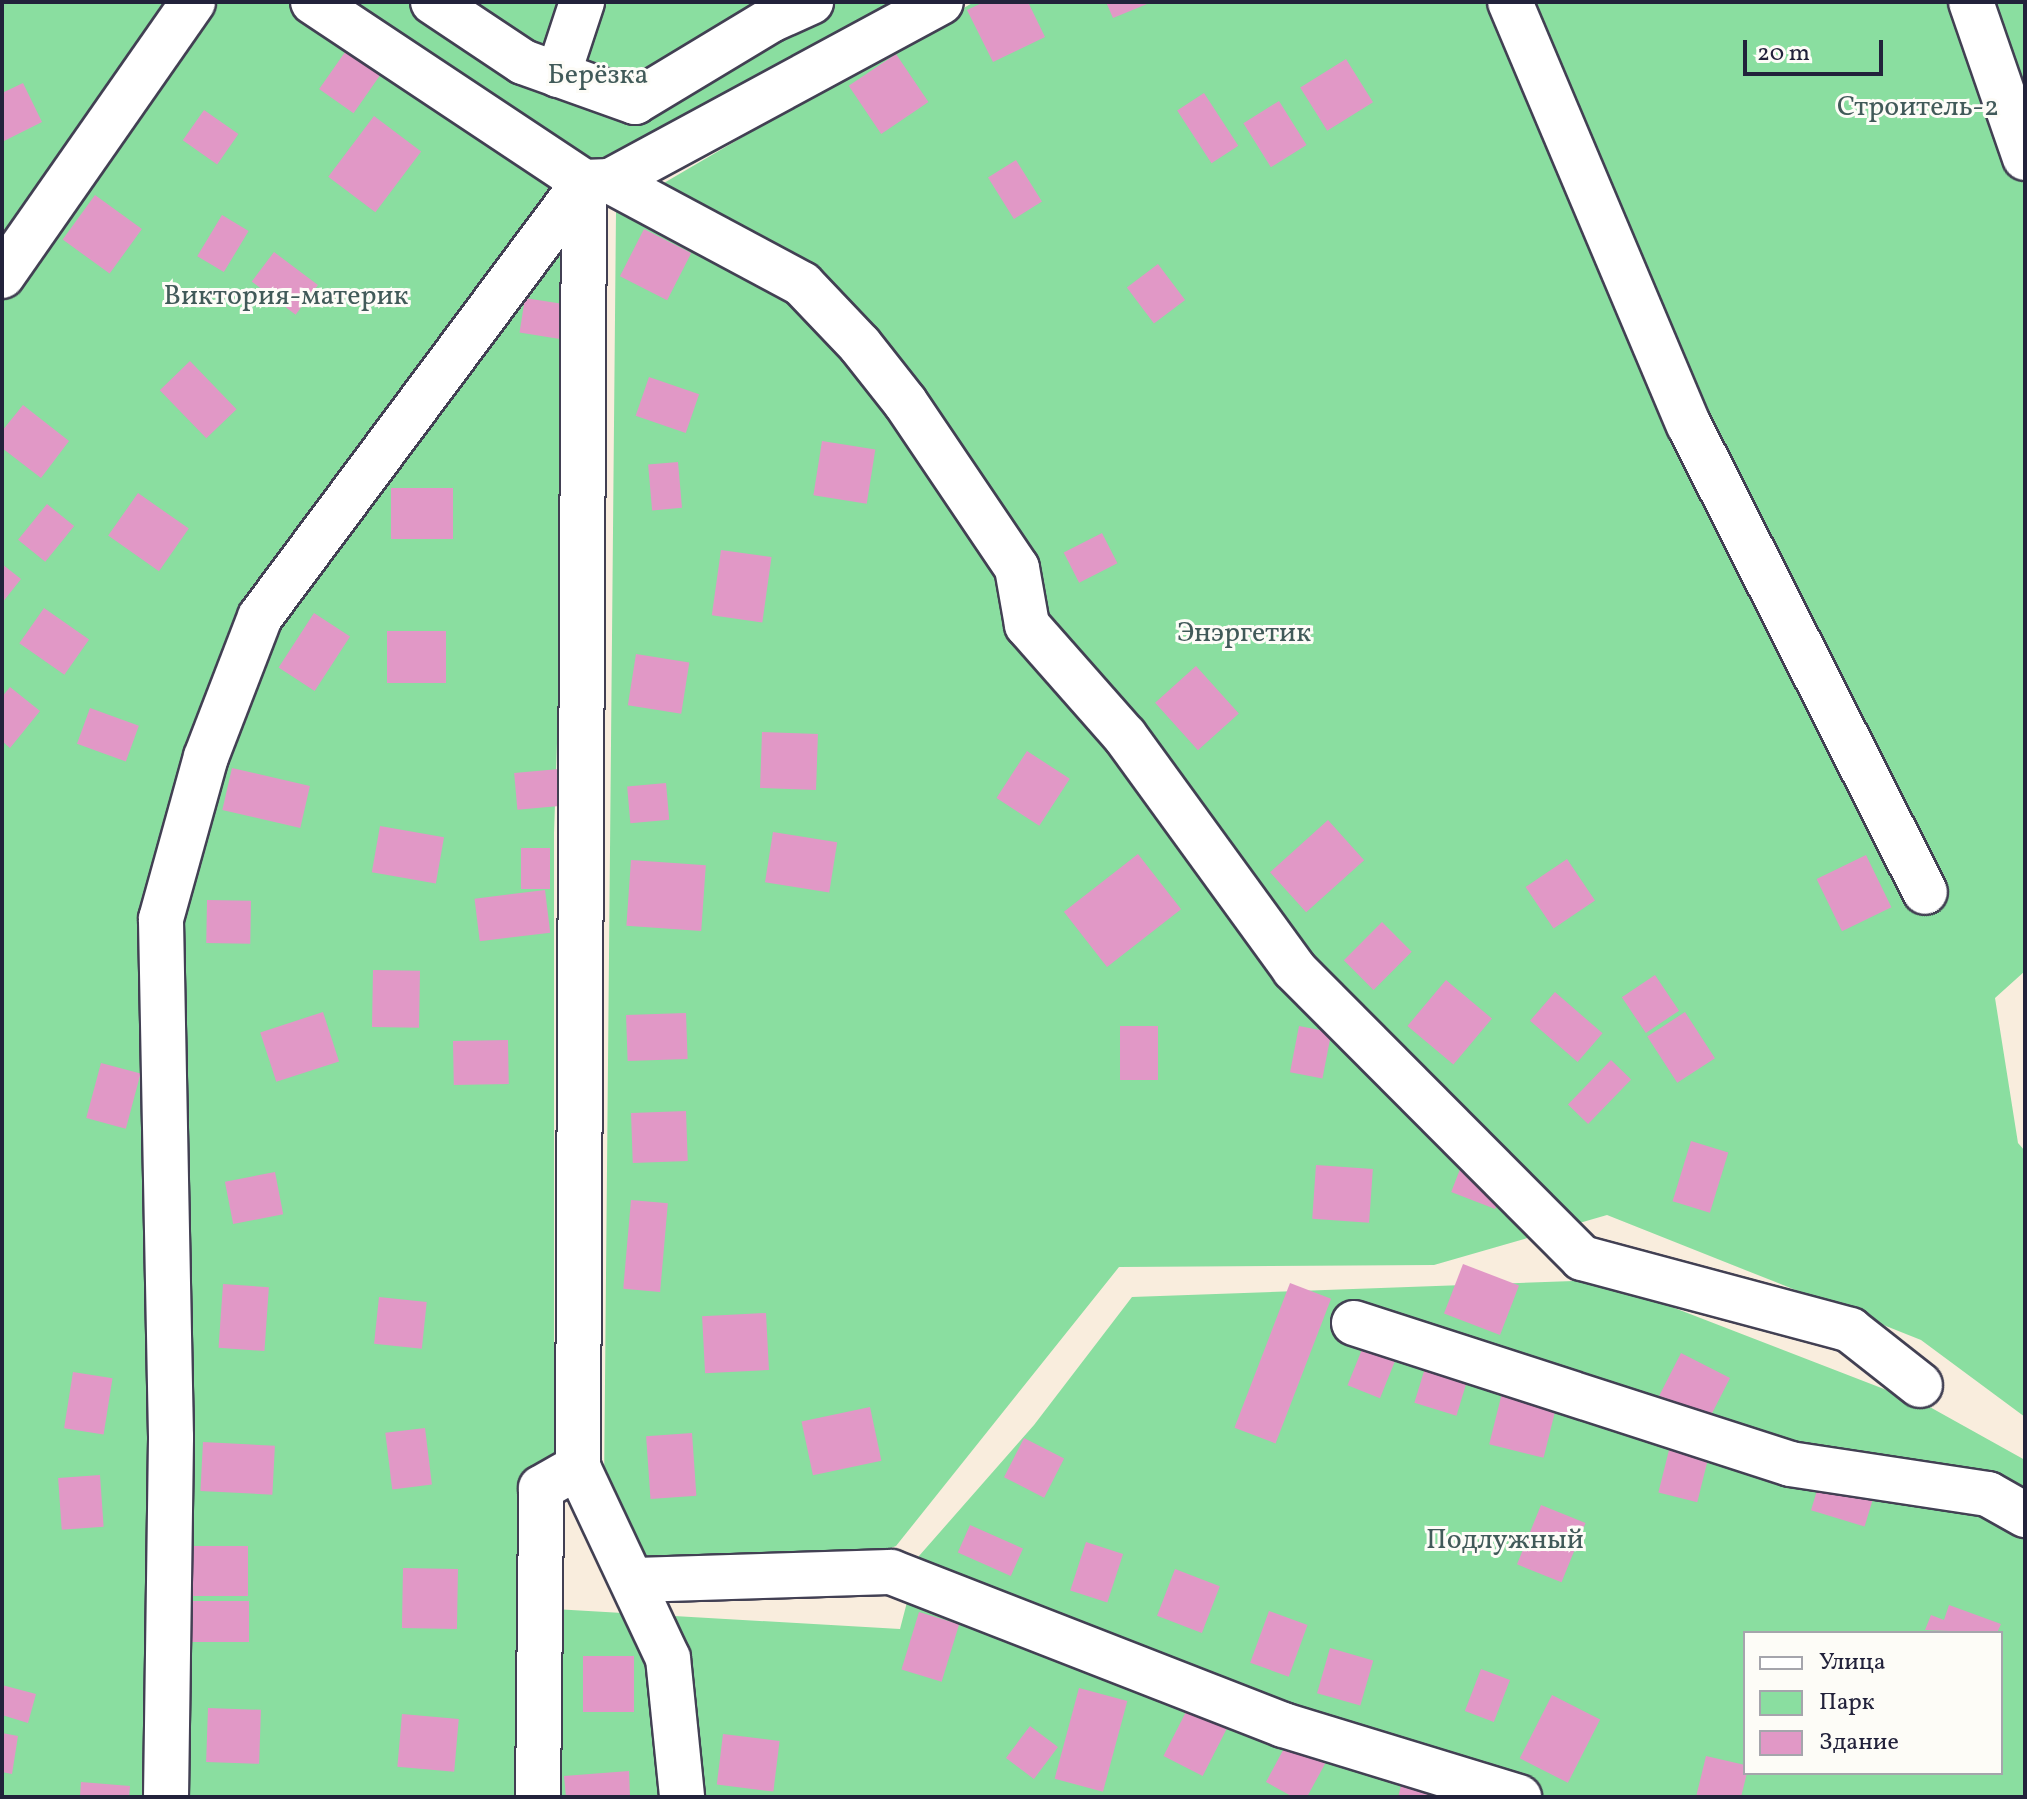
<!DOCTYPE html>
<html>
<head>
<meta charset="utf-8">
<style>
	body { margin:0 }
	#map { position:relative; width:2027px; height:1799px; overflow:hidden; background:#f9eddd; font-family:Vollkorn,serif }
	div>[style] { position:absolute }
	.green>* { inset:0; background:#8adea0 }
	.building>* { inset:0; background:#e198c6; transform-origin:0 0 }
	.roads { filter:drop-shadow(2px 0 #424053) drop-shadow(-2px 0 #424053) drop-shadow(0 2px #424053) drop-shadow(0 -2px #424053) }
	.minor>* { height:44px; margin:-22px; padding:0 22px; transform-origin:22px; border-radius:22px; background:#fff }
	span { translate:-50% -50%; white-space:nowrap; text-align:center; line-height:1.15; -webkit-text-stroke:6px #fdfcf7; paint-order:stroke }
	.park-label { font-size:28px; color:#415a59 }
	.frame { position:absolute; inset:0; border:4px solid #22223b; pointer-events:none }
	.legend { position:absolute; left:1743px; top:1631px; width:260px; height:144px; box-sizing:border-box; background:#fdfcf7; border:2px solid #a5a5ac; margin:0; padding:10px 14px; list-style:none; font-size:24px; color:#22223b }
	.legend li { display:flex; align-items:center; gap:16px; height:40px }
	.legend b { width:40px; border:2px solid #a5a5ac }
	.scale { position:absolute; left:1743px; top:40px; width:140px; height:36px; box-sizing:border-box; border:4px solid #22223b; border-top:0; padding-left:10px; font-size:24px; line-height:28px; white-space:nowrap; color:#22223b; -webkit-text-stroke:6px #fdfcf7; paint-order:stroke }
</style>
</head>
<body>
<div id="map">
	<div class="green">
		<i style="clip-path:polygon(evenodd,2px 2px,894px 2px,594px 163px,575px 205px,554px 833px,554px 1609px,900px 1629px,919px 1556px,1034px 1425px,1132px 1297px,1602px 1280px,1928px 1406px,2025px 1460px,2025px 1797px,2px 1797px,2px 2px,1745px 1633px,2001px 1633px,2001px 1773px,1745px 1773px,1745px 1633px)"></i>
		<i style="clip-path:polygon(974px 2px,2025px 2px,2025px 971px,1995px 998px,2018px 1143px,2025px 1151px,2025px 1417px,1921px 1340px,1607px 1215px,1434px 1265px,1119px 1267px,896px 1546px,848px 1564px,638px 1565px,604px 1488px,616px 211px)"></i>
	</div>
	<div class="building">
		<i style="clip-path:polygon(984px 2px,1028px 2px,1045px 37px,993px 62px,967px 10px)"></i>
		<i style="clip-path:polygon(1106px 2px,1152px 2px,1113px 18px)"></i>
		<i style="left:357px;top:35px;width:42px;height:66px;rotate:35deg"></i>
		<i style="left:896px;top:54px;width:58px;height:57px;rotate:56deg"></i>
		<i style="left:1346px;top:59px;width:51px;height:54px;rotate:58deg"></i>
		<i style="clip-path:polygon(23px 83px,42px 122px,2px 142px,2px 93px)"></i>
		<i style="left:1204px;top:93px;width:63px;height:32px;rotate:57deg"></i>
		<i style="left:1279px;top:101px;width:52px;height:42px;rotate:58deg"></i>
		<i style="left:204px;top:110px;width:42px;height:37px;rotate:35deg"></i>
		<i style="left:374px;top:116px;width:59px;height:76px;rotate:37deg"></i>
		<i style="left:1016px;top:160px;width:49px;height:33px;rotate:58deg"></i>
		<i style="left:95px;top:195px;width:58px;height:55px;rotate:36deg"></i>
		<i style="left:222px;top:215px;width:31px;height:48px;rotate:31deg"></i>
		<i style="left:644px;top:229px;width:53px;height:53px;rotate:27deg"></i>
		<i style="left:274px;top:252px;width:55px;height:37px;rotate:37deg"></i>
		<i style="left:1158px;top:264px;width:45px;height:39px;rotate:53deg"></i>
		<i style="left:525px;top:298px;width:47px;height:35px;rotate:9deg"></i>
		<i style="left:190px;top:361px;width:67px;height:42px;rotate:46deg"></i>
		<i style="left:649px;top:377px;width:53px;height:41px;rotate:19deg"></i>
		<i style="clip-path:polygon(23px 405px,69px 441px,41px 478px,2px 448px,2px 431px)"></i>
		<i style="left:822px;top:441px;width:54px;height:55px;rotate:9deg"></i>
		<i style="left:678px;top:462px;width:46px;height:30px;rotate:85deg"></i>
		<i style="left:391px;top:488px;width:62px;height:51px"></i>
		<i style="left:138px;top:493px;width:62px;height:52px;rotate:35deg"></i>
		<i style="left:47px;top:504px;width:35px;height:46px;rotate:39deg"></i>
		<i style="left:1102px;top:533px;width:34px;height:43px;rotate:63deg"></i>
		<i style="left:721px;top:550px;width:51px;height:66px;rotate:8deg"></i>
		<i style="clip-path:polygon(2px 564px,21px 579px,2px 603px)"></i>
		<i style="left:44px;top:608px;width:55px;height:43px;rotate:35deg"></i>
		<i style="left:314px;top:613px;width:43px;height:65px;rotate:33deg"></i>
		<i style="left:387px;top:631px;width:59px;height:52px"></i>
		<i style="left:636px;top:654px;width:54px;height:52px;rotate:9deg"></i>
		<i style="left:1196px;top:666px;width:64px;height:55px;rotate:48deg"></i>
		<i style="clip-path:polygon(10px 687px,40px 711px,10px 748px,2px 741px,2px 697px)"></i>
		<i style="left:90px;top:708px;width:52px;height:38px;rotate:20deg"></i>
		<i style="left:762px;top:732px;width:56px;height:56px;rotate:2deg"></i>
		<i style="left:1027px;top:751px;width:51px;height:56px;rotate:33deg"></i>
		<i style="left:232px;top:768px;width:80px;height:43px;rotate:13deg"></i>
		<i style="left:559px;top:769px;width:37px;height:45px;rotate:85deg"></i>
		<i style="left:666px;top:783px;width:37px;height:39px;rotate:85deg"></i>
		<i style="left:1328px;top:820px;width:54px;height:78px;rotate:48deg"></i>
		<i style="left:380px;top:826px;width:65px;height:47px;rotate:10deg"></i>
		<i style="left:773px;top:832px;width:65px;height:51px;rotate:9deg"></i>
		<i style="left:521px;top:848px;width:29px;height:41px"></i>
		<i style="left:1138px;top:854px;width:70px;height:94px;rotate:52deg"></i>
		<i style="left:1866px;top:855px;width:58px;height:55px;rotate:64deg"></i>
		<i style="left:1567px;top:859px;width:50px;height:50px;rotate:56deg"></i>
		<i style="left:631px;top:860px;width:75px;height:66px;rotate:4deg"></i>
		<i style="left:545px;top:890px;width:43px;height:71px;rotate:83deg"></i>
		<i style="left:207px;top:900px;width:44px;height:43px;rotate:1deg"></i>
		<i style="left:1382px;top:922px;width:42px;height:54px;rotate:45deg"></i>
		<i style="left:373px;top:970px;width:47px;height:57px;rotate:1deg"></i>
		<i style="left:1655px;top:975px;width:43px;height:40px;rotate:56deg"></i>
		<i style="left:1446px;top:980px;width:60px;height:60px;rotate:40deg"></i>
		<i style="left:1555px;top:992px;width:63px;height:38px;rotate:41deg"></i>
		<i style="left:323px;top:1012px;width:52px;height:66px;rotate:72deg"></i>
		<i style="left:1685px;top:1012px;width:55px;height:45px;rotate:57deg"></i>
		<i style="left:686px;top:1013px;width:46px;height:60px;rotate:88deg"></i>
		<i style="left:1120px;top:1026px;width:38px;height:54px"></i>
		<i style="left:1299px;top:1026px;width:33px;height:47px;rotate:11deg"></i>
		<i style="left:508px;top:1040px;width:44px;height:55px;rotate:89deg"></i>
		<i style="left:1611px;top:1060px;width:28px;height:62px;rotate:44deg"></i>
		<i style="left:101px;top:1063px;width:41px;height:57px;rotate:15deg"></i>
		<i style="left:686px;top:1111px;width:50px;height:55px;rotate:88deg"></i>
		<i style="left:1691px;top:1141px;width:39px;height:63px;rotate:17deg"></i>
		<i style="left:1467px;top:1151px;width:47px;height:44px;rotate:21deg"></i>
		<i style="left:1316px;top:1165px;width:57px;height:54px;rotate:4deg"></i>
		<i style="left:275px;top:1172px;width:43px;height:51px;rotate:79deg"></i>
		<i style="left:631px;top:1200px;width:37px;height:89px;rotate:5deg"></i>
		<i style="left:1463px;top:1264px;width:60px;height:53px;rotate:21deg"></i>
		<i style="left:1290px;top:1283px;width:44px;height:155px;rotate:21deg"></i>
		<i style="left:223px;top:1284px;width:46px;height:64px;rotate:4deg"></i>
		<i style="left:379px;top:1297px;width:48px;height:47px;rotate:6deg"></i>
		<i style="left:766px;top:1313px;width:57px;height:64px;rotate:87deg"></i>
		<i style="left:1367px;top:1337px;width:35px;height:52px;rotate:22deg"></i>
		<i style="left:1681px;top:1353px;width:55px;height:48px;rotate:27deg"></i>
		<i style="left:1429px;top:1355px;width:44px;height:50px;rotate:17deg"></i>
		<i style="left:73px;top:1372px;width:40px;height:57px;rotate:9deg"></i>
		<i style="left:1503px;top:1389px;width:56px;height:57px;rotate:14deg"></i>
		<i style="left:870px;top:1407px;width:55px;height:70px;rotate:78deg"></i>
		<i style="left:425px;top:1428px;width:57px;height:40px;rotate:83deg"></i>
		<i style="left:692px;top:1433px;width:63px;height:46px;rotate:86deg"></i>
		<i style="left:1024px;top:1438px;width:45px;height:44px;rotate:27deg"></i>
		<i style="left:203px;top:1442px;width:72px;height:49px;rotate:3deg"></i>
		<i style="left:1671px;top:1442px;width:40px;height:52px;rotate:14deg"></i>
		<i style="left:1830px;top:1448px;width:56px;height:65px;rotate:17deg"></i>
		<i style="left:100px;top:1475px;width:52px;height:42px;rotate:86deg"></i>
		<i style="left:1541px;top:1505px;width:48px;height:64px;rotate:22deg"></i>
		<i style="left:970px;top:1525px;width:58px;height:30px;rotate:24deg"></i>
		<i style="left:1086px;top:1542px;width:39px;height:51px;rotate:18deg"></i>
		<i style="left:188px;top:1546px;width:60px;height:50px"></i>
		<i style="left:403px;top:1568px;width:55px;height:60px;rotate:1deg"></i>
		<i style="left:1175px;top:1569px;width:48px;height:50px;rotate:21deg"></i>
		<i style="left:249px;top:1601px;width:41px;height:68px;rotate:90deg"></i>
		<i style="clip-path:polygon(1949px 1605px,2001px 1624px,1997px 1633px,1925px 1630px,1931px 1615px,1944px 1620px)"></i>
		<i style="left:1269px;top:1611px;width:41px;height:55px;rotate:20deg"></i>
		<i style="left:919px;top:1612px;width:42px;height:60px;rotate:17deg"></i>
		<i style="left:1330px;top:1648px;width:45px;height:47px;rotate:16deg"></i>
		<i style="left:583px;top:1656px;width:51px;height:56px"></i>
		<i style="left:1481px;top:1669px;width:31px;height:45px;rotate:21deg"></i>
		<i style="clip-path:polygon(2px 1685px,36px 1694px,28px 1723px,2px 1715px)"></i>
		<i style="left:1079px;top:1688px;width:50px;height:94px;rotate:15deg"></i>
		<i style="left:1552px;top:1695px;width:54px;height:71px;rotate:27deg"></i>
		<i style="left:1193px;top:1698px;width:44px;height:65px;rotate:27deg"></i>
		<i style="left:208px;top:1708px;width:53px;height:54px;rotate:2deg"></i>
		<i style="left:402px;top:1714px;width:57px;height:53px;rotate:5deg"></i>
		<i style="left:1030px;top:1726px;width:35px;height:40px;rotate:37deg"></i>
		<i style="clip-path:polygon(2px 1733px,18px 1736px,12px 1774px,2px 1772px)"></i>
		<i style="left:723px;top:1734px;width:57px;height:51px;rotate:7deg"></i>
		<i style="clip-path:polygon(1288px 1741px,1326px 1762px,1307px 1797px,1293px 1797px,1266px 1782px)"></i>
		<i style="clip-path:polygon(1706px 1756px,1745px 1765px,1747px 1773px,1741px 1797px,1696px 1797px)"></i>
		<i style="clip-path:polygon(1407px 1764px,1448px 1775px,1441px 1797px,1398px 1797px)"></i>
		<i style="clip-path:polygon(629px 1771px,630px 1797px,566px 1797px,564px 1776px)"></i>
		<i style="clip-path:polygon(81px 1782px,130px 1786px,129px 1797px,80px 1797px)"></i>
	</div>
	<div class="roads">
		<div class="minor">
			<i style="left:313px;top:2px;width:325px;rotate:33.6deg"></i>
			<i style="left:584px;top:182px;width:26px;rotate:-2deg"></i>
			<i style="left:610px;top:181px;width:376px;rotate:-28.4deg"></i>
			<i style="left:433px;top:2px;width:108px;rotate:33.7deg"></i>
			<i style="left:523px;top:62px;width:119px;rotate:19.7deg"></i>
			<i style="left:635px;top:102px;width:159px;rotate:-31.1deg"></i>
			<i style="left:771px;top:20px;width:44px;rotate:-24.2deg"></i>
			<i style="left:1510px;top:2px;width:459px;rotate:67.1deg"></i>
			<i style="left:1689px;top:425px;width:523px;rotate:63.19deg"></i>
			<i style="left:1971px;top:2px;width:165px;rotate:70.9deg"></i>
			<i style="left:558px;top:75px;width:77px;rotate:-71.8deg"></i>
			<i style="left:610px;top:181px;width:218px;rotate:28.2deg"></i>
			<i style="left:802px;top:284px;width:84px;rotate:46.4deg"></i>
			<i style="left:860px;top:345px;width:73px;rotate:51.7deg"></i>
			<i style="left:905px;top:402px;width:200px;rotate:56deg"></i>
			<i style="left:1017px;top:568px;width:58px;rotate:80deg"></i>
			<i style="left:1027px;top:625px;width:148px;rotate:48.6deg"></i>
			<i style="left:1125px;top:736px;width:288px;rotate:54deg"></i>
			<i style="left:1294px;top:969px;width:408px;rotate:45.1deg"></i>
			<i style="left:1582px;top:1258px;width:278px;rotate:15deg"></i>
			<i style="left:1850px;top:1330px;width:89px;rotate:38.2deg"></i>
			<i style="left:584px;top:182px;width:1285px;rotate:90.27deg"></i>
			<i style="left:578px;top:1467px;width:211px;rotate:64.8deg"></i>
			<i style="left:668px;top:1658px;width:140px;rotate:84.2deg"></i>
			<i style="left:2px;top:276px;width:334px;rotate:-55.1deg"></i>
			<i style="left:1354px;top:1323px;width:458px;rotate:17.9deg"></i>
			<i style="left:1790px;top:1464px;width:200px;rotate:8.6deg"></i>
			<i style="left:1988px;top:1494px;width:43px;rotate:29.6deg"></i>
			<i style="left:634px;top:1580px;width:257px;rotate:-1.8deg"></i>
			<i style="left:891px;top:1572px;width:421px;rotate:21.3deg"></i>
			<i style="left:1283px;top:1725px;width:247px;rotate:17deg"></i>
			<i style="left:166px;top:1797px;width:360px;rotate:-89.2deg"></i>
			<i style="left:171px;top:1437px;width:518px;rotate:-91.11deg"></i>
			<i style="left:161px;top:919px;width:168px;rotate:-74.5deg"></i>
			<i style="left:206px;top:757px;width:150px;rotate:-68.9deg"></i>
			<i style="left:260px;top:617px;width:542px;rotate:-53.32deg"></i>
			<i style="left:538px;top:1797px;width:309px;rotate:-89.4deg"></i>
			<i style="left:541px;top:1488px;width:43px;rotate:-29.6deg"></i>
		</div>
	</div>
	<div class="park-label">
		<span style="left:598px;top:76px">Берёзка</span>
		<span style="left:1918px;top:108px">Строитель-2</span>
		<span style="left:286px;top:297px">Виктория-материк</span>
		<span style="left:1244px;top:634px">Энэргетик</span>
		<span style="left:1505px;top:1541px">Подлужный</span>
	</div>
	<div class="frame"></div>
	<ul class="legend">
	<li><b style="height:10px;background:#fff"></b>Улица</li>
	<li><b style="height:22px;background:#8adea0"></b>Парк</li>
	<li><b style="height:22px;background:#e198c6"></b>Здание</li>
	</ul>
	<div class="scale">20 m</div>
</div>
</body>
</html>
